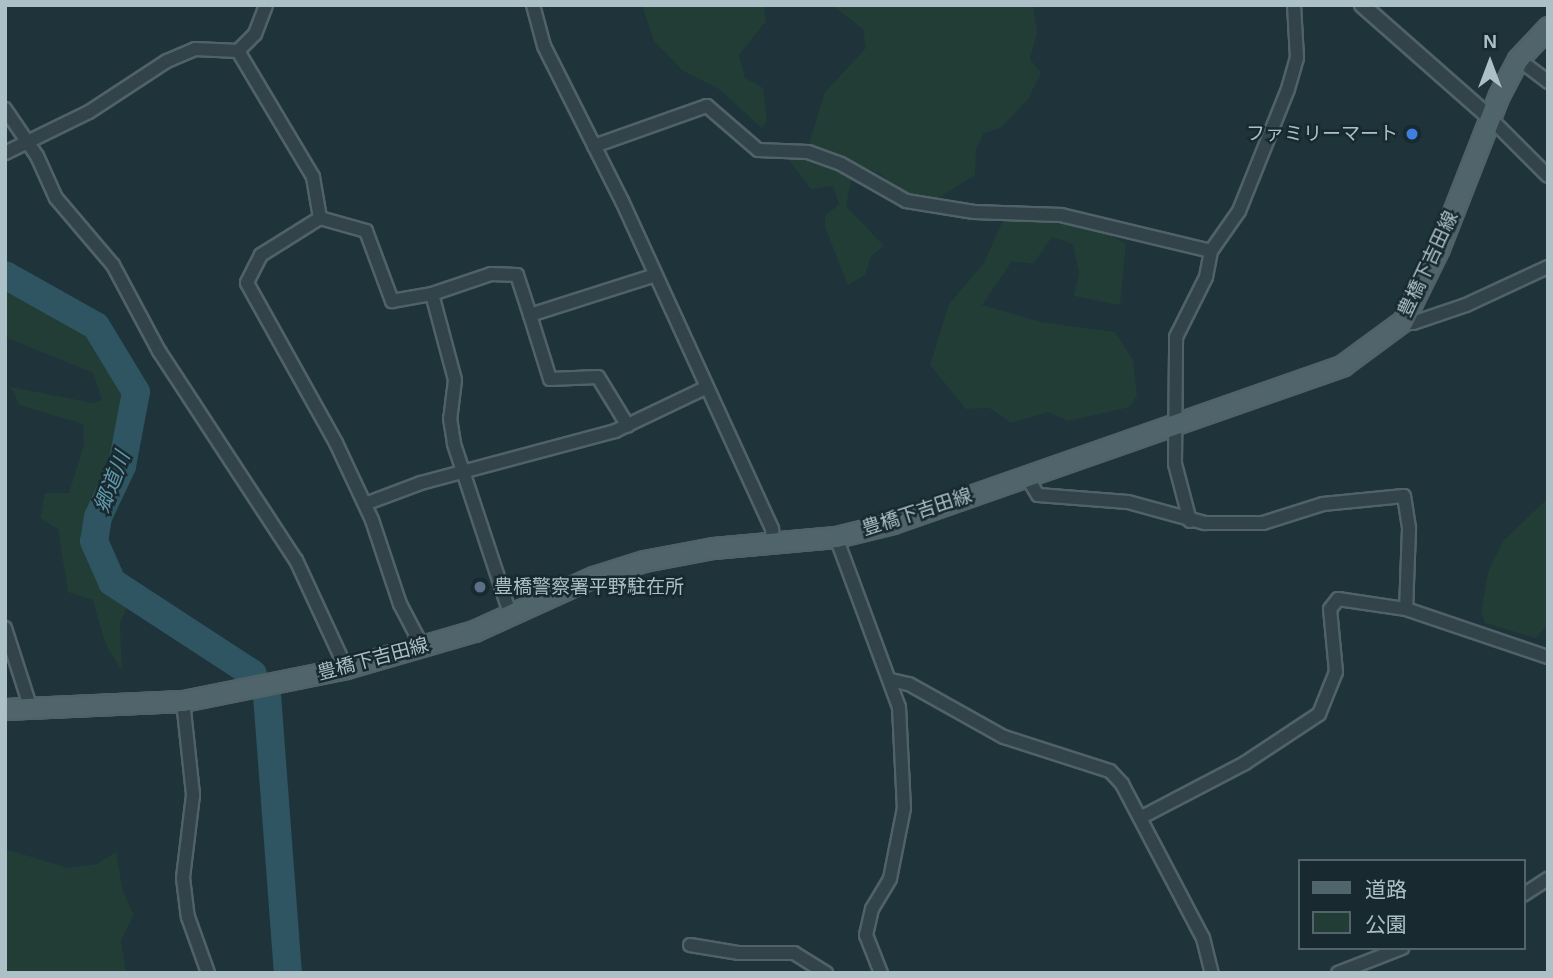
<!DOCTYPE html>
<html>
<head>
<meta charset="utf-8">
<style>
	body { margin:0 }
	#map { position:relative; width:1553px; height:978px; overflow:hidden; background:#1e343a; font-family:Arial,"Noto Sans JP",sans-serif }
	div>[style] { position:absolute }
	.green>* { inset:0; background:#213d36 }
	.river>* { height:28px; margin:-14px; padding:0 14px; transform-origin:14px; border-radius:14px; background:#2e5561 }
	.roads { filter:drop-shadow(2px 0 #506268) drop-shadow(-2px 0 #506268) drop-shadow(0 2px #506268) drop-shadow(0 -2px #506268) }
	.minor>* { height:12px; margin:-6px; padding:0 6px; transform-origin:6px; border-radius:6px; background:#32444a }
	.tertiary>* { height:14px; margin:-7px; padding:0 7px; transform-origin:7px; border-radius:7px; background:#32444a }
	.primary>* { height:19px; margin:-9.5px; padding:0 9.5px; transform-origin:9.5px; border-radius:9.5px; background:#50646b }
	.dots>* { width:19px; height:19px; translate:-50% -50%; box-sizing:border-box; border:4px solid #18292f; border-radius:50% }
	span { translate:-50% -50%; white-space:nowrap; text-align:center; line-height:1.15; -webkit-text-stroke:5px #18292f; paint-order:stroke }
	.poi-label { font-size:19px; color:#acc0c7 }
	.right { translate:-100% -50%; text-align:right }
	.left { translate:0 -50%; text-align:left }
	.street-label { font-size:19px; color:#acc0c7 }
	.water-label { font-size:21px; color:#6199aa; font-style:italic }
	.frame { position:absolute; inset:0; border:7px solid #acc0c7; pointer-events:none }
	.legend { position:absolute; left:1298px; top:859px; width:228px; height:91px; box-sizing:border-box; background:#18292f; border:2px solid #53656c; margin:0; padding:9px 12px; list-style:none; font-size:21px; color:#acc0c7 }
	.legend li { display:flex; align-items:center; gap:14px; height:35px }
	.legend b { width:35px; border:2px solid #53656c }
	.north { position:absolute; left:1455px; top:28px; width:70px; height:70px; -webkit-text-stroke:5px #18292f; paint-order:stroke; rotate:0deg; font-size:19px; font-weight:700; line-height:28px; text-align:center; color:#acc0c7 }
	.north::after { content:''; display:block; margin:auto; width:24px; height:32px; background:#acc0c7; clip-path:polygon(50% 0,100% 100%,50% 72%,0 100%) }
</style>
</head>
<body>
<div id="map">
	<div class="green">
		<i style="clip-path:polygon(642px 5px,764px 5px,766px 21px,739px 55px,745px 78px,763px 88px,767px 120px,762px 128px,719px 89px,683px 71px,654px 41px)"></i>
		<i style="clip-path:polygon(832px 5px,1033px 5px,1037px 32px,1030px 59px,1041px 73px,1028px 99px,1002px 127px,984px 133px,976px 150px,975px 175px,932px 202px,900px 192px,879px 173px,864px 168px,851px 181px,846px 206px,884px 246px,871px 256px,865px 275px,848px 285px,825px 227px,825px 216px,839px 204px,833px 186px,811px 189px,788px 159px,805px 157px,825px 92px,866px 48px,863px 29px)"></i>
		<i style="clip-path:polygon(1003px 220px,1058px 221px,1106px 233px,1126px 244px,1120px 305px,1074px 296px,1079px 274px,1073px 244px,1052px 237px,1033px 264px,1012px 261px,982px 305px,1041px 322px,1115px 332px,1133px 360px,1137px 395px,1130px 407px,1068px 421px,1048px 412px,1012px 423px,989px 408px,966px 409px,930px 365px,949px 304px,984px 263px)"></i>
		<i style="clip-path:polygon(5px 288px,77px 326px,121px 376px,125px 410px,116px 466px,92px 518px,87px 545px,98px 574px,129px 604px,120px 623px,122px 671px,105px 643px,93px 600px,68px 592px,58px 529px,40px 518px,45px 493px,69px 493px,84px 445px,83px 424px,19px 405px,11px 387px,93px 403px,102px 400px,93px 373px,5px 337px)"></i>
		<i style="clip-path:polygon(1548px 498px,1548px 625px,1535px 638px,1485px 623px,1481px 611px,1489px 569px,1503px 541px)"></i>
		<i style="clip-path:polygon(5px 849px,68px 868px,97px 864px,116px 852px,123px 892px,134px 915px,121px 940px,126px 973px,5px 973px)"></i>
	</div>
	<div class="river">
		<i style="left:5px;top:275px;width:104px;rotate:29.3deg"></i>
		<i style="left:96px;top:326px;width:77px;rotate:58.8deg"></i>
		<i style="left:136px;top:392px;width:75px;rotate:100.7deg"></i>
		<i style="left:122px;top:466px;width:56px;rotate:115.2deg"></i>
		<i style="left:98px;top:517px;width:24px;rotate:99deg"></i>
		<i style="left:94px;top:541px;width:45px;rotate:66.3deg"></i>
		<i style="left:112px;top:582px;width:168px;rotate:33.1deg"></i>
		<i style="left:267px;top:695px;width:279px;rotate:85.7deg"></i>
	</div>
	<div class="roads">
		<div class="minor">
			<i style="left:533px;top:5px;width:42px;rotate:75deg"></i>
			<i style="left:544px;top:46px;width:174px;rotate:63.3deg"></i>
			<i style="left:622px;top:201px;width:361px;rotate:65.4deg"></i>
			<i style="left:772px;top:529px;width:14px;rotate:86deg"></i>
			<i style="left:238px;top:51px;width:147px;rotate:59.2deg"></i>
			<i style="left:313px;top:177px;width:42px;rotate:80.3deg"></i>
			<i style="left:320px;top:218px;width:48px;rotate:15.8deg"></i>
			<i style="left:366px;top:231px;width:75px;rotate:69.6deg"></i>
			<i style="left:392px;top:301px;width:41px;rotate:-9.9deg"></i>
			<i style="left:432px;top:294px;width:89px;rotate:75deg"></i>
			<i style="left:455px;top:380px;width:38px;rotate:97deg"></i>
			<i style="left:450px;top:418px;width:26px;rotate:81deg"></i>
			<i style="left:454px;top:444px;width:181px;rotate:71.7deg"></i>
			<i style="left:1518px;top:59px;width:38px;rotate:37deg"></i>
			<i style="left:5px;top:109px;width:57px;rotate:55.8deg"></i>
			<i style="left:37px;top:156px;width:46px;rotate:65.7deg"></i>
			<i style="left:56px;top:198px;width:88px;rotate:49.6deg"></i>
			<i style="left:113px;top:265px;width:98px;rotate:61.9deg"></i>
			<i style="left:159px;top:351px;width:250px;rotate:56.8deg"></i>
			<i style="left:296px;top:560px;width:119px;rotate:65.2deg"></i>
			<i style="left:1489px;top:117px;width:83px;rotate:45deg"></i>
			<i style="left:594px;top:146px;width:120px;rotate:-19.5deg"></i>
			<i style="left:707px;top:106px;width:67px;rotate:40.8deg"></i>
			<i style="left:758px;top:150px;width:50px;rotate:2.3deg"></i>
			<i style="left:808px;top:152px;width:35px;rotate:20deg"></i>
			<i style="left:841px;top:164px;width:75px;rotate:29.6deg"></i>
			<i style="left:906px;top:201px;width:69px;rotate:9.2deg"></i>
			<i style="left:974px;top:212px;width:87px;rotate:2deg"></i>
			<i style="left:1061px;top:215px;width:154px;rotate:13.5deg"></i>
			<i style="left:5px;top:153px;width:93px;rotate:-26deg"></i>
			<i style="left:89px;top:112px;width:93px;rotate:-33.2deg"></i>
			<i style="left:167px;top:61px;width:30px;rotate:-23deg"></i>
			<i style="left:195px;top:49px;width:43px;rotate:2.7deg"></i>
			<i style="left:238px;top:51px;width:24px;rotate:-45deg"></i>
			<i style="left:255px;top:34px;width:31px;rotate:-69deg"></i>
			<i style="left:320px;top:218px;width:70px;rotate:147.9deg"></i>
			<i style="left:261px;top:255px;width:31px;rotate:117deg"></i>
			<i style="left:247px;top:283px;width:183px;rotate:60.9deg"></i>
			<i style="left:336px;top:443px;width:85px;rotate:64.9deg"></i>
			<i style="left:372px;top:520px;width:89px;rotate:71.6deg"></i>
			<i style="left:400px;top:604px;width:47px;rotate:62.4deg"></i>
			<i style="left:432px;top:294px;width:62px;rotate:-18.7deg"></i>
			<i style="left:491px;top:274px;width:26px;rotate:2deg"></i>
			<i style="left:517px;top:275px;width:42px;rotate:72deg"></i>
			<i style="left:530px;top:315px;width:131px;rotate:-17.7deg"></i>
			<i style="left:530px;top:315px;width:67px;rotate:72.6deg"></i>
			<i style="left:550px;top:379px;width:48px;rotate:-2.4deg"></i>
			<i style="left:598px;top:377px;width:57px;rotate:58.5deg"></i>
			<i style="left:1403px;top:321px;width:10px;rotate:11deg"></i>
			<i style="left:1413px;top:323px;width:56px;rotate:-18.8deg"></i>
			<i style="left:1466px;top:305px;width:90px;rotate:-24.9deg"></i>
			<i style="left:1027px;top:477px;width:21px;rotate:59deg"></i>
			<i style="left:1038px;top:495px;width:90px;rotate:4.4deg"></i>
			<i style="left:1128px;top:502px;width:80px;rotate:15.3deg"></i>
			<i style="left:1205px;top:523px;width:58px"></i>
			<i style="left:1263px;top:523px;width:63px;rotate:-17.6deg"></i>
			<i style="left:1323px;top:504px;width:81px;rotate:-5.6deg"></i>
			<i style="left:1404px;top:496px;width:33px;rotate:81deg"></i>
			<i style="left:1409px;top:529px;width:80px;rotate:92.1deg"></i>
			<i style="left:365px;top:504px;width:60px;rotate:-20.6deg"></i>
			<i style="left:421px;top:483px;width:201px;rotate:-15deg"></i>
			<i style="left:615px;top:431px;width:100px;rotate:-25.5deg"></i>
			<i style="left:1190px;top:521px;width:59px;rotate:-104.7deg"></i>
			<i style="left:1175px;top:464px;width:127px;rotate:-89.5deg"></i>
			<i style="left:1176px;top:337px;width:67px;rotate:-63.4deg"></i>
			<i style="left:1206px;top:277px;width:26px;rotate:-79deg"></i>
			<i style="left:1211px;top:251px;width:49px;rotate:-55deg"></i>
			<i style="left:1239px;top:211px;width:131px;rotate:-68.1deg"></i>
			<i style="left:1288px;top:89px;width:32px;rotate:-74deg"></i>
			<i style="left:1297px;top:58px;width:53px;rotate:-93.2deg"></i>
			<i style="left:836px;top:537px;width:181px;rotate:69.7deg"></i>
			<i style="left:899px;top:707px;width:101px;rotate:87.2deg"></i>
			<i style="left:904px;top:808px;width:72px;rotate:101.2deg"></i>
			<i style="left:890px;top:879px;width:35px;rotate:121deg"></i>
			<i style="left:872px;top:909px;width:27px;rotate:103deg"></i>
			<i style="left:866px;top:935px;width:41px;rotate:68.5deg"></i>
			<i style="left:5px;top:628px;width:85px;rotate:72.2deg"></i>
			<i style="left:891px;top:680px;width:18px;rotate:13deg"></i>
			<i style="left:909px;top:684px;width:109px;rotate:29.2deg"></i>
			<i style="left:1004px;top:737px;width:111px;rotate:17.8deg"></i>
			<i style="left:1110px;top:771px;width:18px;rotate:47deg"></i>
			<i style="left:1122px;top:784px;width:174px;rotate:62.3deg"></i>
			<i style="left:1203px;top:938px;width:36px;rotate:76deg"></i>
			<i style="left:183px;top:701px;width:95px;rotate:83.9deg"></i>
			<i style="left:193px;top:795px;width:84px;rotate:96.9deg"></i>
			<i style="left:183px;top:878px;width:39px;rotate:83deg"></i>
			<i style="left:188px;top:917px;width:59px;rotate:70.3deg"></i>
			<i style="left:1140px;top:818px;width:119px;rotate:-27.6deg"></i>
			<i style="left:1245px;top:763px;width:89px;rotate:-33.5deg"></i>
			<i style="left:1319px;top:714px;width:45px;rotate:-68deg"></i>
			<i style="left:1336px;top:672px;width:63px;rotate:-95.4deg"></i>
			<i style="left:1330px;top:609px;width:13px;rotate:-51deg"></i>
			<i style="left:1338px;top:599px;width:69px;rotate:8.4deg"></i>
			<i style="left:1406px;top:609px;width:150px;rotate:18.7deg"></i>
			<i style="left:1523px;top:895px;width:30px;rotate:-33deg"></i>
			<i style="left:690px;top:945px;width:50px;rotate:9.3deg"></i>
			<i style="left:739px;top:953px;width:55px"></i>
			<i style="left:794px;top:953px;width:38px;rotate:32deg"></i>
			<i style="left:1338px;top:973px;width:69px;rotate:-21.3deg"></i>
		</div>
		<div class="tertiary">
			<i style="left:1362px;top:5px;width:169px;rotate:41.4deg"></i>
		</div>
		<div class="primary">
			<i style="left:5px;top:709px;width:178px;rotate:-2.6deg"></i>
			<i style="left:183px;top:701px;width:166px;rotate:-11.4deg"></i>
			<i style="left:346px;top:668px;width:133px;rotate:-16.1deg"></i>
			<i style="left:474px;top:631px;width:131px;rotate:-24.4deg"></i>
			<i style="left:593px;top:577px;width:53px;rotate:-17.4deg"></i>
			<i style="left:644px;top:561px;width:70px;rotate:-10.7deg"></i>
			<i style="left:713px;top:548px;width:123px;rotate:-5.1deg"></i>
			<i style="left:836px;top:537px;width:59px;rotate:-13.8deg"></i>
			<i style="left:893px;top:523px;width:477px;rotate:-19.3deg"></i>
			<i style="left:1343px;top:365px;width:74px;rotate:-36.3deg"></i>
			<i style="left:1403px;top:321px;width:81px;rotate:-63.7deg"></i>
			<i style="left:1439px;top:248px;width:164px;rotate:-68.6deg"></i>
			<i style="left:1499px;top:95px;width:41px;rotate:-62.2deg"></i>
			<i style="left:1518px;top:59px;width:44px;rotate:-46.8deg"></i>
		</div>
	</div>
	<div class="dots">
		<i style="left:1412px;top:134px;background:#3f7fe0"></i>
		<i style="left:480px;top:587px;background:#5c6f8a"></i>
	</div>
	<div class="poi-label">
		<span class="right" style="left:1398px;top:134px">ファミリーマート</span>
		<span class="left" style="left:494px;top:587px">豊橋警察署平野駐在所</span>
	</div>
	<div class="street-label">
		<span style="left:1428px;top:264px;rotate:-65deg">豊橋下吉田線</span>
		<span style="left:917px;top:512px;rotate:-18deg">豊橋下吉田線</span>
		<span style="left:373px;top:659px;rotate:-15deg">豊橋下吉田線</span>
	</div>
	<div class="water-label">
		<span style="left:112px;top:482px;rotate:-69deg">郷道川</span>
	</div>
	<div class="frame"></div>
	<ul class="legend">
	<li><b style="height:9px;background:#50646b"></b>道路</li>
	<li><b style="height:19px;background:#213d36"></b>公園</li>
	</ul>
	<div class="north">N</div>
</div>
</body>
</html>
